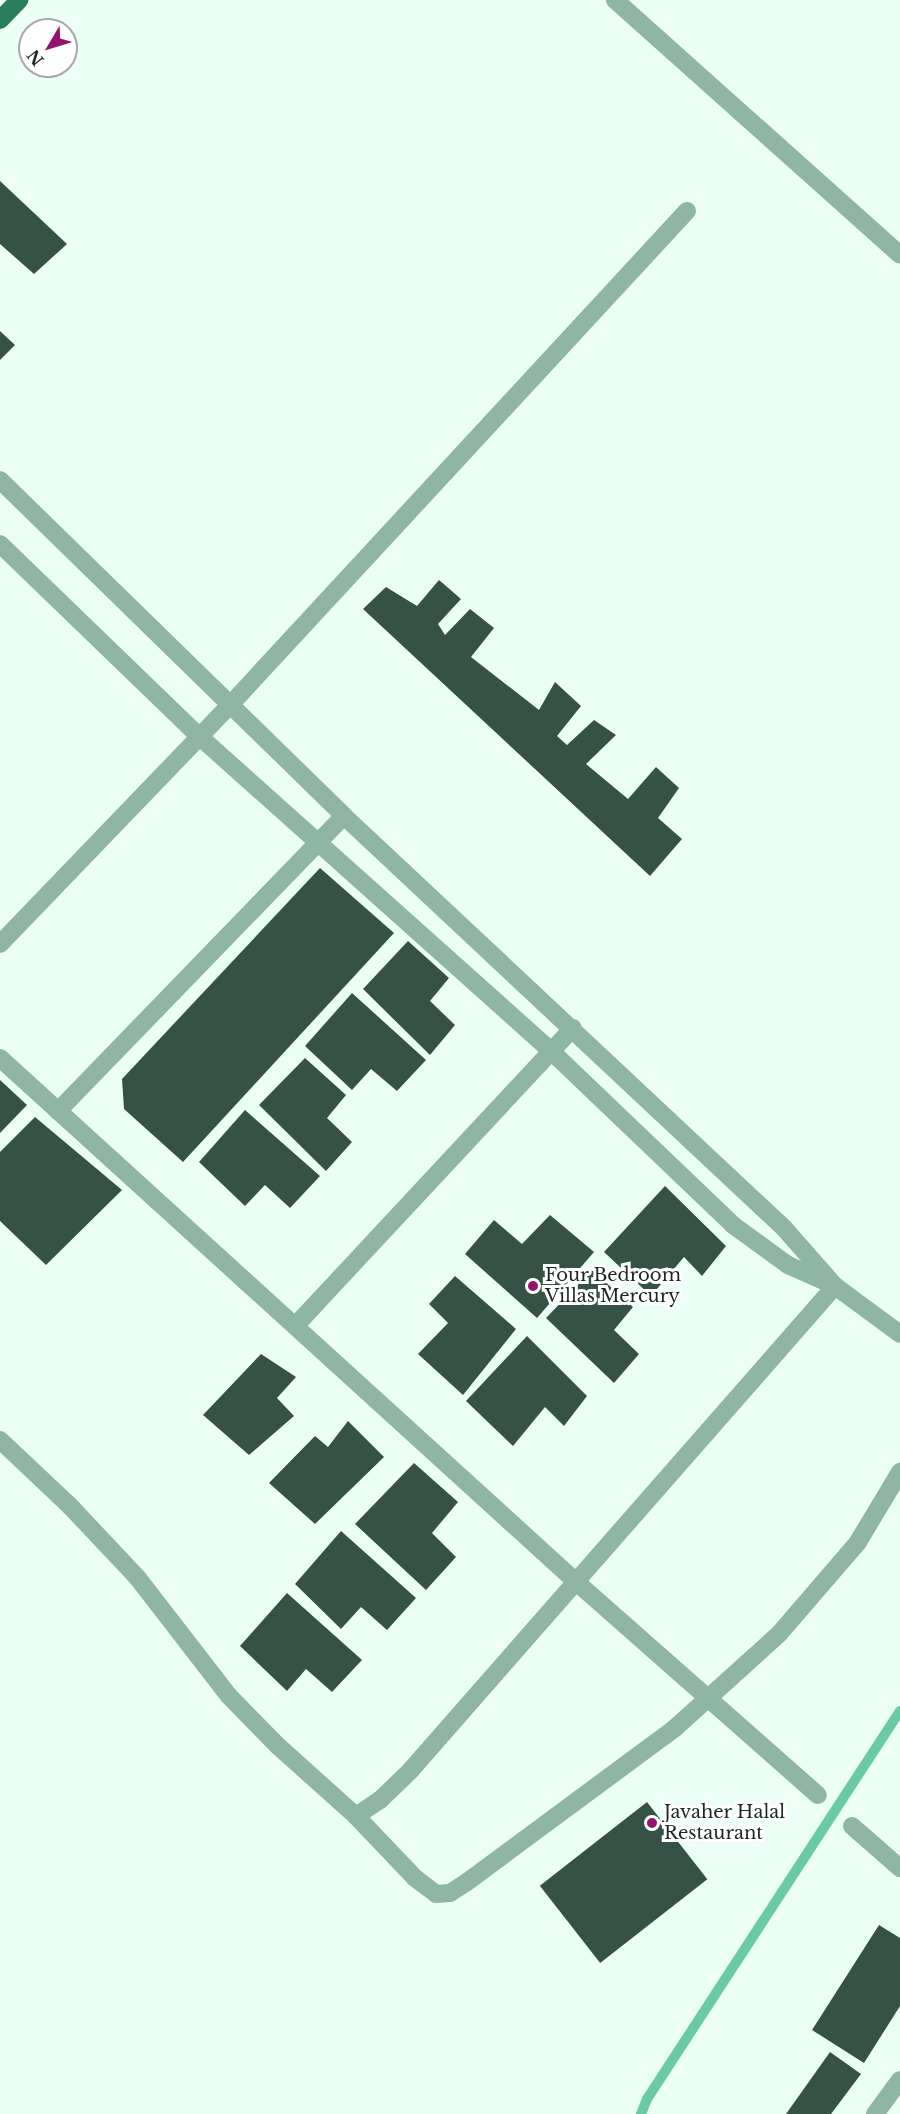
<!DOCTYPE html>
<html>
<head>
<meta charset="utf-8">
<style>
	body { margin:0 }
	#map { position:relative; width:900px; height:2114px; overflow:hidden; background:#ecfff6; font-family:"Libre Baskerville",serif }
	div>[style] { position:absolute }
	.stream>* { height:10px; margin:-5px; padding:0 5px; transform-origin:5px; border-radius:5px; background:#69caa3 }
	.building>* { inset:0; background:#365145; transform-origin:0 0 }
	.minor>* { height:18px; margin:-9px; padding:0 9px; transform-origin:9px; border-radius:9px; background:#8fb6a4 }
	.major>* { height:18px; margin:-9px; padding:0 9px; transform-origin:9px; border-radius:9px; background:#2a7c5e }
	.dots>* { width:16px; height:16px; translate:-50% -50%; box-sizing:border-box; border:3px solid #fff; border-radius:50% }
	span { translate:-50% -50%; white-space:nowrap; text-align:center; line-height:1.15; -webkit-text-stroke:6px #fff; paint-order:stroke }
	.poi-label { font-size:18px; color:#1b2722 }
	.left { translate:0 -50%; text-align:left }
	.north { position:absolute; left:18px; top:18px; width:60px; height:60px; box-sizing:border-box; background:#fff; border:2px solid #a4a9a7; border-radius:50%; rotate:232deg; font-size:16px; font-weight:700; line-height:24px; text-align:center; color:#1b2722 }
	.north::after { content:''; display:block; margin:auto; width:21px; height:27px; background:#95136c; clip-path:polygon(50% 0,100% 100%,50% 72%,0 100%) }
</style>
</head>
<body>
<div id="map">
	<div class="stream">
		<i style="left:641px;top:2114px;width:16px;rotate:-68deg"></i>
		<i style="left:647px;top:2099px;width:463px;rotate:-56.9deg"></i>
	</div>
	<div class="building">
		<i style="clip-path:polygon(0 181px,67px 244px,34px 274px,0 244px)"></i>
		<i style="clip-path:polygon(0 331px,15px 345px,0 360px)"></i>
		<i style="clip-path:polygon(439px 580px,461px 599px,438px 624px,445px 635px,470px 609px,494px 628px,471px 657px,539px 710px,555px 682px,581px 706px,557px 736px,567px 745px,594px 720px,616px 735px,586px 764px,628px 799px,656px 767px,679px 788px,658px 818px,682px 839px,650px 876px,363px 609px,386px 587px,417px 606px)"></i>
		<i style="clip-path:polygon(320px 868px,394px 933px,183px 1162px,124px 1109px,122px 1079px)"></i>
		<i style="clip-path:polygon(408px 941px,449px 978px,430px 1001px,455px 1025px,430px 1055px,363px 989px)"></i>
		<i style="clip-path:polygon(352px 993px,426px 1060px,397px 1091px,371px 1069px,352px 1090px,305px 1046px)"></i>
		<i style="clip-path:polygon(305px 1058px,346px 1095px,327px 1118px,352px 1142px,326px 1171px,259px 1105px)"></i>
		<i style="clip-path:polygon(0 1080px,27px 1105px,0 1133px)"></i>
		<i style="clip-path:polygon(245px 1110px,320px 1176px,290px 1208px,265px 1185px,245px 1206px,199px 1162px)"></i>
		<i style="clip-path:polygon(35px 1117px,122px 1190px,46px 1265px,0 1221px,0 1152px)"></i>
		<i style="clip-path:polygon(665px 1186px,726px 1246px,702px 1276px,684px 1257px,651px 1296px,604px 1252px)"></i>
		<i style="clip-path:polygon(550px 1215px,594px 1252px,537px 1318px,465px 1254px,494px 1220px,522px 1244px)"></i>
		<i style="clip-path:polygon(592px 1270px,633px 1307px,614px 1330px,639px 1354px,614px 1383px,546px 1318px)"></i>
		<i style="clip-path:polygon(455px 1276px,516px 1329px,463px 1395px,418px 1354px,448px 1323px,429px 1304px)"></i>
		<i style="clip-path:polygon(527px 1336px,587px 1396px,564px 1426px,545px 1407px,513px 1446px,466px 1401px)"></i>
		<i style="clip-path:polygon(261px 1354px,296px 1377px,277px 1398px,294px 1416px,249px 1455px,203px 1415px)"></i>
		<i style="clip-path:polygon(348px 1421px,384px 1457px,315px 1524px,269px 1483px,315px 1436px,328px 1447px)"></i>
		<i style="clip-path:polygon(414px 1463px,458px 1502px,432px 1533px,456px 1557px,426px 1590px,355px 1524px)"></i>
		<i style="clip-path:polygon(341px 1531px,416px 1598px,387px 1630px,361px 1607px,341px 1629px,295px 1584px)"></i>
		<i style="clip-path:polygon(287px 1593px,362px 1660px,332px 1692px,306px 1669px,287px 1691px,240px 1646px)"></i>
		<i style="left:647px;top:1802px;width:98px;height:136px;rotate:52deg"></i>
		<i style="clip-path:polygon(879px 1925px,900px 1938px,900px 2006px,864px 2063px,812px 2030px)"></i>
		<i style="clip-path:polygon(830px 2052px,861px 2074px,831px 2114px,786px 2114px)"></i>
	</div>
	<div class="minor">
		<i style="left:615px;top:0;width:382px;rotate:41.8deg"></i>
		<i style="left:0;top:480px;width:481px;rotate:44.3deg"></i>
		<i style="left:344px;top:816px;width:603px;rotate:43.12deg"></i>
		<i style="left:784px;top:1228px;width:76px;rotate:48.7deg"></i>
		<i style="left:0;top:544px;width:278px;rotate:44deg"></i>
		<i style="left:200px;top:737px;width:471px;rotate:41.8deg"></i>
		<i style="left:551px;top:1051px;width:252px;rotate:43.7deg"></i>
		<i style="left:733px;top:1225px;width:68px;rotate:36deg"></i>
		<i style="left:788px;top:1265px;width:51px;rotate:24.1deg"></i>
		<i style="left:835px;top:1286px;width:81px;rotate:36.4deg"></i>
		<i style="left:0;top:944px;width:332px;rotate:-46.1deg"></i>
		<i style="left:230px;top:705px;width:673px;rotate:-47.23deg"></i>
		<i style="left:0;top:1058px;width:776px;rotate:42.28deg"></i>
		<i style="left:574px;top:1580px;width:325px;rotate:41.4deg"></i>
		<i style="left:58px;top:1111px;width:411px;rotate:-45.9deg"></i>
		<i style="left:296px;top:1325px;width:406px;rotate:-47deg"></i>
		<i style="left:0;top:1440px;width:96px;rotate:43.3deg"></i>
		<i style="left:70px;top:1506px;width:98px;rotate:46.7deg"></i>
		<i style="left:137px;top:1577px;width:150px;rotate:52.3deg"></i>
		<i style="left:229px;top:1696px;width:70px;rotate:45.6deg"></i>
		<i style="left:278px;top:1746px;width:105px;rotate:41.9deg"></i>
		<i style="left:356px;top:1816px;width:29px;rotate:-34deg"></i>
		<i style="left:380px;top:1800px;width:42px;rotate:-44deg"></i>
		<i style="left:410px;top:1771px;width:645px;rotate:-48.77deg"></i>
		<i style="left:356px;top:1816px;width:86px;rotate:46.4deg"></i>
		<i style="left:415px;top:1878px;width:26px;rotate:37deg"></i>
		<i style="left:436px;top:1894px;width:14px;rotate:-4deg"></i>
		<i style="left:450px;top:1893px;width:20px;rotate:-33deg"></i>
		<i style="left:467px;top:1882px;width:259px;rotate:-36.5deg"></i>
		<i style="left:675px;top:1728px;width:140px;rotate:-42.1deg"></i>
		<i style="left:779px;top:1634px;width:121px;rotate:-49.3deg"></i>
		<i style="left:858px;top:1542px;width:82px;rotate:-59deg"></i>
		<i style="left:852px;top:1826px;width:64px;rotate:41.2deg"></i>
		<i style="left:875px;top:2114px;width:42px;rotate:-53.7deg"></i>
	</div>
	<div class="major">
		<i style="left:0;top:20px;width:28px;rotate:-46deg"></i>
	</div>
	<div class="dots">
		<i style="left:533px;top:1286px;background:#95136c"></i>
		<i style="left:652px;top:1823px;background:#95136c"></i>
	</div>
	<div class="poi-label">
		<span class="left" style="left:545px;top:1286px">Four Bedroom<br>Villas Mercury</span>
		<span class="left" style="left:664px;top:1823px">Javaher Halal<br>Restaurant</span>
	</div>
	<div class="north">N</div>
</div>
</body>
</html>
